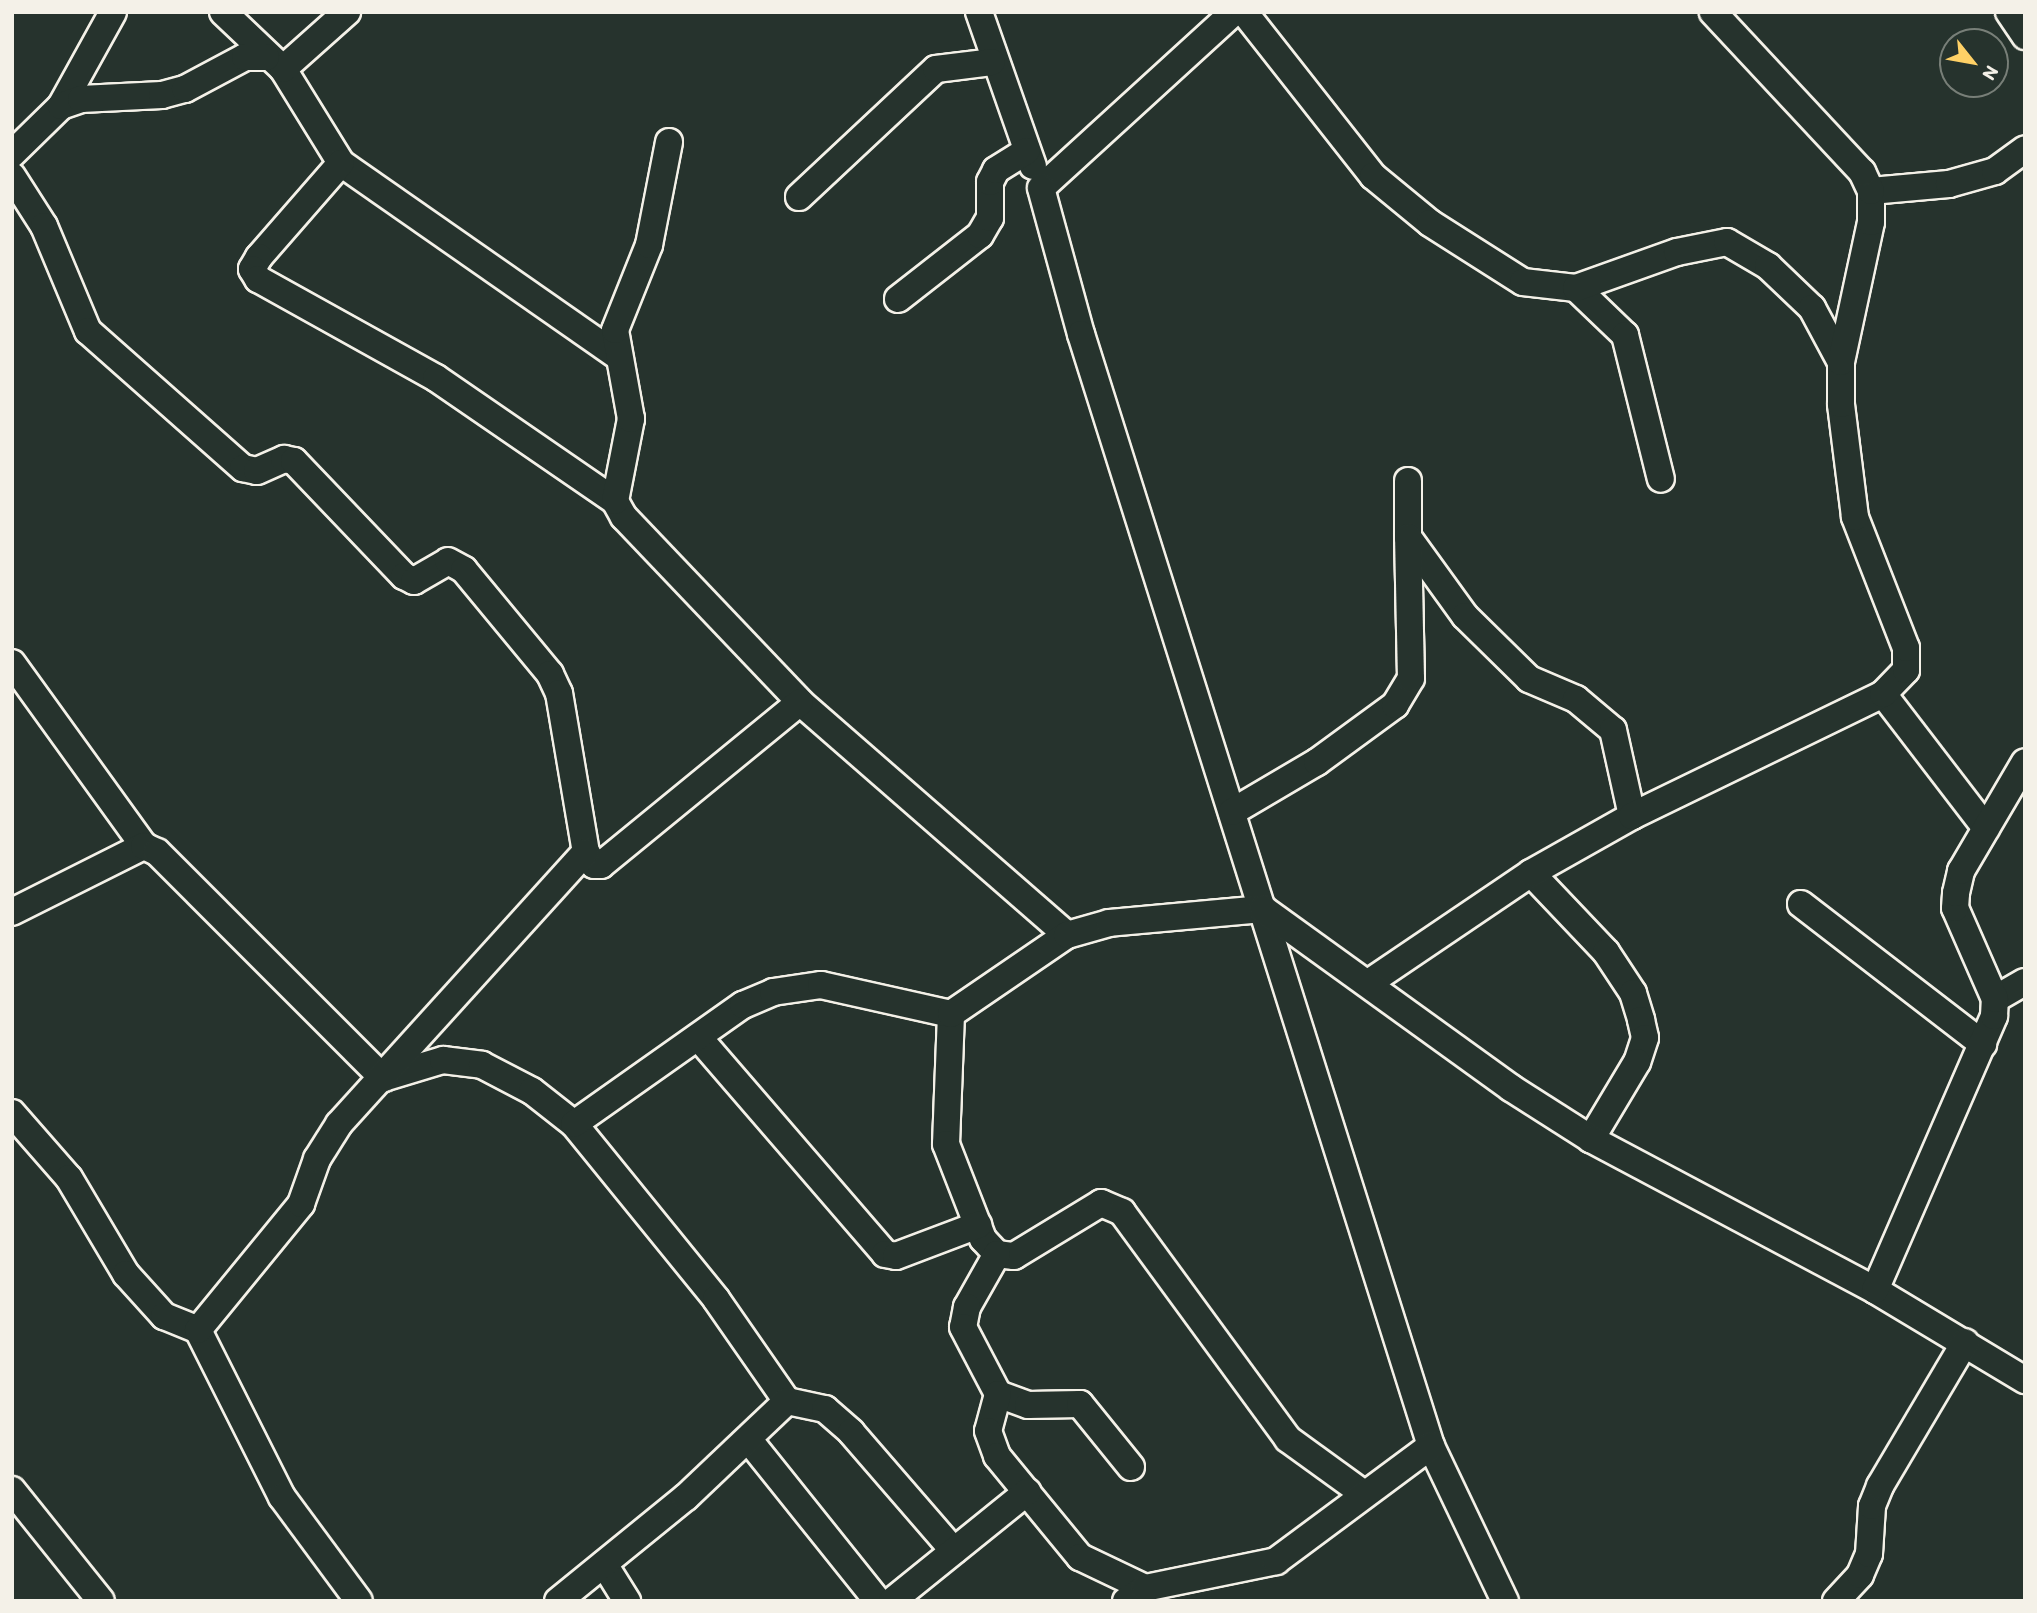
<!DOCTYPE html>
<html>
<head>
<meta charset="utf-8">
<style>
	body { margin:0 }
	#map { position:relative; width:2037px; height:1613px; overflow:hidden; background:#26332d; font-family:Itim,sans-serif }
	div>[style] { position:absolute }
	.roads { filter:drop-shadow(2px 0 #f4f1e8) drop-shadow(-2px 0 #f4f1e8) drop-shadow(0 2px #f4f1e8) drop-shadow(0 -2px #f4f1e8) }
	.minor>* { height:26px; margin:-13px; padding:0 13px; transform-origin:13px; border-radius:13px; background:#26332d }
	span { translate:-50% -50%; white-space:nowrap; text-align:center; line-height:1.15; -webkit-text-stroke:7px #26332d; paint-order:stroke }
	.frame { position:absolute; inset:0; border:14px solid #f4f1e8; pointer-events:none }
	.north { position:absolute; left:1939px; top:28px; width:70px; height:70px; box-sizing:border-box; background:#26332d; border:2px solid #787f78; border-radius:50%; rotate:121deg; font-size:19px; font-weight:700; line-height:28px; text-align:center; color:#f4f1e8 }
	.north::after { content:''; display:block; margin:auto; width:24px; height:32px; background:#ffd166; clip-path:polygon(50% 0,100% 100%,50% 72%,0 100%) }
</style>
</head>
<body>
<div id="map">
	<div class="roads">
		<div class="minor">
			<i style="left:223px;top:12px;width:83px;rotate:43.5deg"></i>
			<i style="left:283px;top:69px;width:110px;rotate:58.3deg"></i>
			<i style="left:341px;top:163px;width:338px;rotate:34.9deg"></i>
			<i style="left:979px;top:12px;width:163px;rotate:70.7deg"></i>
			<i style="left:1234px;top:12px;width:261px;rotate:137.6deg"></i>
			<i style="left:1041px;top:188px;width:151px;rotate:74.7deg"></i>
			<i style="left:1081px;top:334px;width:1166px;rotate:72.53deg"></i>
			<i style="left:1431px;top:1446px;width:172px;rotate:64.5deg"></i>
			<i style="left:1244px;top:12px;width:209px;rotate:51.8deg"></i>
			<i style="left:1373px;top:176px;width:74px;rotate:39.5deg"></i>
			<i style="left:1430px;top:223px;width:110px;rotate:32.4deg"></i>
			<i style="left:1523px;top:282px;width:53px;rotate:6.5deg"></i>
			<i style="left:1576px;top:288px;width:68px;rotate:43.8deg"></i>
			<i style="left:1625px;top:335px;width:148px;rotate:76deg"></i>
			<i style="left:2009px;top:12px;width:29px;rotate:56deg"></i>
			<i style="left:283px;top:69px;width:86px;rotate:-41.7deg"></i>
			<i style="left:61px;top:106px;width:107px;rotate:-61deg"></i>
			<i style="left:12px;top:154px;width:69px;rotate:-44.4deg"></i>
			<i style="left:61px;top:106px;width:21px;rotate:-19deg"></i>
			<i style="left:81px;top:99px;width:81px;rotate:-2.8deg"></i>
			<i style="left:162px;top:95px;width:24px;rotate:-15deg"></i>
			<i style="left:185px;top:89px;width:68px;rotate:-28.1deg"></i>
			<i style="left:245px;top:57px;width:21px"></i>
			<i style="left:341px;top:163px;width:125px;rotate:131.1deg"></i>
			<i style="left:259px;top:257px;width:14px;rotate:120deg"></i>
			<i style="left:252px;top:269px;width:12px;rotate:59deg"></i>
			<i style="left:258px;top:279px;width:204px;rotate:29.1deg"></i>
			<i style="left:436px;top:378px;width:217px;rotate:34.5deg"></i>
			<i style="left:615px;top:501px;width:18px;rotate:61deg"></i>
			<i style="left:624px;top:517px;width:255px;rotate:46.4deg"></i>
			<i style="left:800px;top:702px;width:354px;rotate:41.1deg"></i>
			<i style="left:12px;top:176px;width:59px;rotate:57.4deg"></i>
			<i style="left:44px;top:226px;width:114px;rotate:67.3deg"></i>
			<i style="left:88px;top:331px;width:207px;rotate:41.5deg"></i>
			<i style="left:243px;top:468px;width:14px;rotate:12deg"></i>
			<i style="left:257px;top:471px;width:30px;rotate:-24deg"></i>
			<i style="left:284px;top:459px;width:10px;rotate:11deg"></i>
			<i style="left:294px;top:461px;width:159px;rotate:46.3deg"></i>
			<i style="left:404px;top:576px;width:11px;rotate:27deg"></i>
			<i style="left:414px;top:581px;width:39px;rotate:-30deg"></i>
			<i style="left:448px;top:561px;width:18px;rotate:29deg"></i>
			<i style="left:464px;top:570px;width:135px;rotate:50.4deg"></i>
			<i style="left:550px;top:674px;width:21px;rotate:65deg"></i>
			<i style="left:559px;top:693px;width:161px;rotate:80.4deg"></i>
			<i style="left:586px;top:852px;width:15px;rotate:58deg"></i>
			<i style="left:594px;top:865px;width:7px"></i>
			<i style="left:601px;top:865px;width:257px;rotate:-39.3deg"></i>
			<i style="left:1871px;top:191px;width:78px;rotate:-5.1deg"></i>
			<i style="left:1949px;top:184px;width:48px;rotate:-15.8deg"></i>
			<i style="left:1995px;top:171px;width:37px;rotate:-36deg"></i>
			<i style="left:799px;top:197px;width:187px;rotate:-43.1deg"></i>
			<i style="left:936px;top:69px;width:56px;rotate:-7.1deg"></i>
			<i style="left:1576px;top:288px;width:107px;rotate:-19.6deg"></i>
			<i style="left:1677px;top:252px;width:51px;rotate:-11.3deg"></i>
			<i style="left:1727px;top:242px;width:48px;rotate:30.3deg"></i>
			<i style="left:1768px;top:266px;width:61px;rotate:43.7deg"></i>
			<i style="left:1812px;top:308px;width:61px;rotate:61.8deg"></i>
			<i style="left:898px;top:299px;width:104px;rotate:-38deg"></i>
			<i style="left:980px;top:235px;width:20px;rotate:-60deg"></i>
			<i style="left:990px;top:218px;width:36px;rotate:-90deg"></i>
			<i style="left:990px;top:182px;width:13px;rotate:-63deg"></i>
			<i style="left:996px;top:170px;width:36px;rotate:-32deg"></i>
			<i style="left:1408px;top:481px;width:56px;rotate:90deg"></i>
			<i style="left:1408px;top:537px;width:97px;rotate:54.2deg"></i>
			<i style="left:1465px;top:616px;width:90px;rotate:44.5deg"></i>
			<i style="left:1529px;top:679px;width:51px;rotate:23.1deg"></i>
			<i style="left:1576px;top:699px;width:48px;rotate:40deg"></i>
			<i style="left:1613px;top:730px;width:88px;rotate:77.5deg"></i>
			<i style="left:615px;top:501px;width:84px;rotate:-79deg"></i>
			<i style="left:631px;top:419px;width:90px;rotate:-100.2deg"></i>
			<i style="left:615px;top:330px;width:92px;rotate:-68.2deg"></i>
			<i style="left:649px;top:245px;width:105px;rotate:-79deg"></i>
			<i style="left:12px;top:663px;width:226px;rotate:54.2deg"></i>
			<i style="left:1883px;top:694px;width:169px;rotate:52.5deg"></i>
			<i style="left:1232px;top:812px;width:99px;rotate:-30.5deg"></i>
			<i style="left:1317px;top:762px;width:97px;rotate:-36.2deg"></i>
			<i style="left:1395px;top:705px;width:31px;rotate:-59deg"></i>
			<i style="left:1411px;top:678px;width:141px;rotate:-91.2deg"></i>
			<i style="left:1531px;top:873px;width:109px;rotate:46.5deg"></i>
			<i style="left:1606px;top:952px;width:49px;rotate:56.6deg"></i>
			<i style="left:1633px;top:993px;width:28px;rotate:73deg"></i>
			<i style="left:1641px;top:1020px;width:18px;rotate:77deg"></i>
			<i style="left:1645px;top:1038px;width:25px;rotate:108deg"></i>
			<i style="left:1637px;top:1062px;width:90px;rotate:120.9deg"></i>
			<i style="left:1801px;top:904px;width:230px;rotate:37.6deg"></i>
			<i style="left:12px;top:912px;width:148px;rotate:-26.6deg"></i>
			<i style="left:144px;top:846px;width:14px;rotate:25deg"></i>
			<i style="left:157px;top:852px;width:320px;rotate:45deg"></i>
			<i style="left:383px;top:1078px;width:63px;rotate:-16.7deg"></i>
			<i style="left:443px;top:1060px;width:39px;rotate:7deg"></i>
			<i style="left:482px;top:1065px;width:56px;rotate:27.5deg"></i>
			<i style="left:532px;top:1091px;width:53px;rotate:38.2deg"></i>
			<i style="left:574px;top:1124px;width:225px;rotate:50.9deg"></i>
			<i style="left:716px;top:1299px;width:124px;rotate:55.2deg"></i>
			<i style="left:787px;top:1401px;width:39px;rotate:12deg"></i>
			<i style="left:825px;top:1409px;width:35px;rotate:41deg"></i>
			<i style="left:851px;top:1432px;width:157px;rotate:49.1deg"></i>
			<i style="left:1370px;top:982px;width:194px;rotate:-34.1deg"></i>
			<i style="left:1531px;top:873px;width:116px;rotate:-29.4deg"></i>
			<i style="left:1632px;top:816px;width:279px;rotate:-25.9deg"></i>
			<i style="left:1883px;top:694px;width:33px;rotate:-46deg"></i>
			<i style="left:1906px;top:670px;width:22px;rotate:-90deg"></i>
			<i style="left:1906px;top:648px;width:141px;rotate:-111.3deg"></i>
			<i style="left:1855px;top:517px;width:114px;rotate:-97.1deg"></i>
			<i style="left:1841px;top:404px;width:42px;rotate:-90deg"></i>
			<i style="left:1841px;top:362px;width:143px;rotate:-77.9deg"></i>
			<i style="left:1871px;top:222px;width:31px;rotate:-90deg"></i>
			<i style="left:1871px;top:191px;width:21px;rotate:-115deg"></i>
			<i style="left:1862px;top:172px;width:219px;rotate:-133deg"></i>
			<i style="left:1995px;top:999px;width:34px;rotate:-30deg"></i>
			<i style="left:951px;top:1014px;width:130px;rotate:92.2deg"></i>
			<i style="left:946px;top:1144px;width:102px;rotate:68.7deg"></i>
			<i style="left:983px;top:1239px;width:21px;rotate:47deg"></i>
			<i style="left:997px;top:1254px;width:17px;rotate:7deg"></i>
			<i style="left:1014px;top:1256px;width:102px;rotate:-31.3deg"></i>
			<i style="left:1101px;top:1203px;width:23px;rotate:23deg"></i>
			<i style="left:1122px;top:1212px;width:281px;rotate:53.8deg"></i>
			<i style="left:1288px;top:1439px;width:94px;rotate:35.9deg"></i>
			<i style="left:698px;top:1037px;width:286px;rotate:49.2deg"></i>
			<i style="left:885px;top:1254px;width:11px;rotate:10deg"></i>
			<i style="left:896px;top:1256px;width:88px;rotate:-20.7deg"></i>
			<i style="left:12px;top:1113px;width:86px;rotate:48.8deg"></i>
			<i style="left:69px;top:1178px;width:112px;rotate:59.3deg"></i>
			<i style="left:126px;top:1274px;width:57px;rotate:47.9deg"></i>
			<i style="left:164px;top:1316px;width:37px;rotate:22deg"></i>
			<i style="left:198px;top:1330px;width:187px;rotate:63.3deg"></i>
			<i style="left:282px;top:1497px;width:129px;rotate:53.5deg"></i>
			<i style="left:574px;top:1124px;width:207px;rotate:-35.2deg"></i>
			<i style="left:743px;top:1005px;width:33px;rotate:-23deg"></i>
			<i style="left:773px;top:992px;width:49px;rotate:-8.3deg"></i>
			<i style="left:821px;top:985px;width:133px;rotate:12.6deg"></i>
			<i style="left:951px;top:1014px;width:140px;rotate:-34.3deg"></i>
			<i style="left:1067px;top:935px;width:44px;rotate:-15.9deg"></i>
			<i style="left:1109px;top:923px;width:155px;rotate:-5.2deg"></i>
			<i style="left:1263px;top:909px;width:306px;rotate:35.8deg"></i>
			<i style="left:1511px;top:1088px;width:95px;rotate:32.5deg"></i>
			<i style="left:1591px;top:1139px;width:322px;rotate:28deg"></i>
			<i style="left:1875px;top:1290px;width:175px;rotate:31deg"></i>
			<i style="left:997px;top:1254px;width:61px;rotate:119.5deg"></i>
			<i style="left:967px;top:1307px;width:20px;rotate:101deg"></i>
			<i style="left:963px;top:1327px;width:76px;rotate:62.4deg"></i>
			<i style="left:998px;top:1394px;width:32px;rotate:20deg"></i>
			<i style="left:1028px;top:1405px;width:52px;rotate:-1.1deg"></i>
			<i style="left:1080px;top:1404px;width:81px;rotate:51deg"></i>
			<i style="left:1875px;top:1290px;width:299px;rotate:-66.5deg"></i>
			<i style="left:1994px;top:1016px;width:17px;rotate:-87deg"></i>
			<i style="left:1995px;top:999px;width:99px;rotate:-113.7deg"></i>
			<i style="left:1955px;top:908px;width:15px;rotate:-86deg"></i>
			<i style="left:1956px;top:893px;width:23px;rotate:-77deg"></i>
			<i style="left:1961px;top:871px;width:126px;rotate:-59.6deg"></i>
			<i style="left:198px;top:1330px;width:163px;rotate:-50.7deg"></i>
			<i style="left:301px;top:1204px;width:48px;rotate:-70.4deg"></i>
			<i style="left:317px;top:1159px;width:41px;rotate:-57.8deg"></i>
			<i style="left:339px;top:1124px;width:367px;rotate:-47.8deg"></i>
			<i style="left:998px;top:1394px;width:38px;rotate:105deg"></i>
			<i style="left:988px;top:1431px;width:27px;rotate:70deg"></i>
			<i style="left:997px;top:1456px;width:131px;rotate:50.6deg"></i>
			<i style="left:1080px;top:1557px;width:72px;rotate:25.5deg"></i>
			<i style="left:748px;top:1439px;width:208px;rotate:51.3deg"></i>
			<i style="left:12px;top:1490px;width:142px;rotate:51.3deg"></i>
			<i style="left:604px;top:1564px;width:44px;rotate:58.1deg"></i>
			<i style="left:558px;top:1601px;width:165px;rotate:-39.1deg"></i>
			<i style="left:686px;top:1497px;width:139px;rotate:-43.5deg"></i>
			<i style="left:892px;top:1601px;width:174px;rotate:-38.9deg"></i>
			<i style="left:1126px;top:1601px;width:23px;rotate:-34deg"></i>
			<i style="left:1145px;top:1588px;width:134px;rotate:-11.6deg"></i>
			<i style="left:1276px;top:1561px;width:193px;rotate:-36.6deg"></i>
			<i style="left:1836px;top:1601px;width:35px;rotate:-47deg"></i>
			<i style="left:1860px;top:1575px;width:23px;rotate:-67deg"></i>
			<i style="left:1869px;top:1554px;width:48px;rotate:-86.4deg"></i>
			<i style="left:1872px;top:1506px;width:22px;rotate:-68deg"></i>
			<i style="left:1880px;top:1486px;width:167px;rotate:-59.4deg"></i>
		</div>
	</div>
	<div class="frame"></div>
	<div class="north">N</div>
</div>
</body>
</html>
